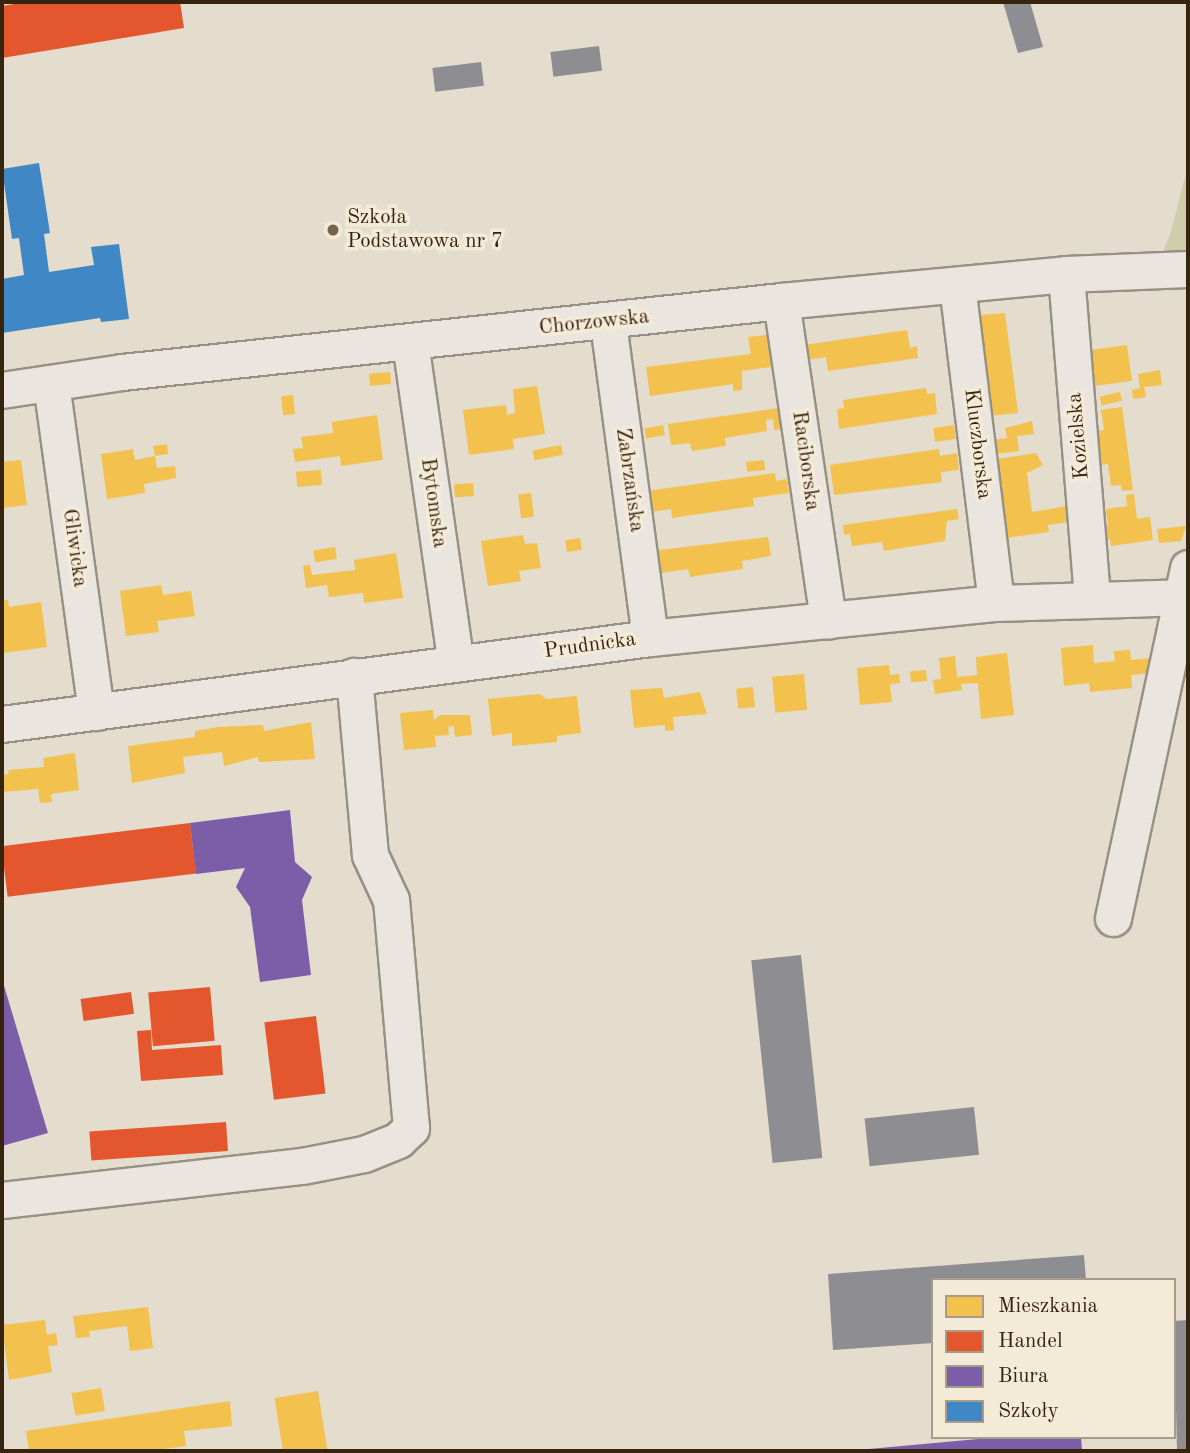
<!DOCTYPE html>
<html>
<head>
<meta charset="utf-8">
<style>
	body { margin:0 }
	#map { position:relative; width:1190px; height:1453px; overflow:hidden; background:#e4dccd; font-family:"Old Standard TT",serif }
	div>[style] { position:absolute }
	.green>* { inset:0; background:#d0cdaa }
	.homes>* { inset:0; background:#f2c14e; transform-origin:0 0 }
	.shops>* { inset:0; background:#e4572e; transform-origin:0 0 }
	.offices>* { inset:0; background:#7b5ea7 }
	.schools>* { inset:0; background:#3f88c5 }
	.industry>* { inset:0; background:#8d8d92; transform-origin:0 0 }
	.path>* { height:4.5px; margin-top:-2.25px; transform-origin:0; background:repeating-linear-gradient(90deg,#a8a39b 0 2px,transparent 0 5.5px) }
	.roads { filter:drop-shadow(2px 0 #979084) drop-shadow(-2px 0 #979084) drop-shadow(0 2px #979084) drop-shadow(0 -2px #979084) }
	.minor>* { height:35px; margin:-17.5px; padding:0 17.5px; transform-origin:17.5px; border-radius:17.5px; background:#eae5de }
	.dots>* { width:19px; height:19px; translate:-50% -50%; box-sizing:border-box; border:4px solid #f4ead8; border-radius:50% }
	span { translate:-50% -50%; white-space:nowrap; text-align:center; line-height:1.15; -webkit-text-stroke:7px #f4ead8; paint-order:stroke }
	.poi-label { font-size:21px; color:#37240f }
	.left { translate:0 -50%; text-align:left }
	.street-label { font-size:21px; color:#37240f }
	.frame { position:absolute; inset:0; border:4px solid #37240f; pointer-events:none }
	.legend { position:absolute; left:931px; top:1278px; width:245px; height:161px; box-sizing:border-box; background:#f4ead8; border:2px solid #a89b88; margin:0; padding:9px 12px; list-style:none; font-size:21px; color:#37240f }
	.legend li { display:flex; align-items:center; gap:14px; height:35px }
	.legend b { width:35px; border:2px solid #a89b88 }
</style>
</head>
<body>
<div id="map">
	<div class="green">
		<i style="clip-path:polygon(1188px 166px,1188px 269px,1155px 270px,1170px 235px)"></i>
	</div>
	<div class="homes">
		<i style="clip-path:polygon(1005px 313px,1018px 413px,988px 416px,968px 316px)"></i>
		<i style="clip-path:polygon(907px 330px,910px 348px,917px 346px,918px 358px,828px 371px,826px 357px,806px 360px,788px 333px,804px 331px,804px 345px)"></i>
		<i style="clip-path:polygon(775px 334px,777px 366px,742px 371px,742px 390px,733px 391px,733px 384px,650px 396px,646px 367px,751px 354px,748px 337px)"></i>
		<i style="left:1127px;top:345px;width:36px;height:43px;rotate:82deg"></i>
		<i style="clip-path:polygon(1160px 370px,1162px 385px,1144px 387px,1146px 397px,1133px 399px,1132px 390px,1140px 388px,1138px 374px)"></i>
		<i style="left:390px;top:372px;width:12px;height:21px;rotate:85deg"></i>
		<i style="clip-path:polygon(537px 386px,545px 434px,513px 439px,514px 449px,469px 455px,463px 410px,506px 405px,507px 415px,515px 413px,513px 389px)"></i>
		<i style="clip-path:polygon(926px 388px,927px 394px,935px 393px,937px 414px,839px 429px,837px 409px,844px 408px,843px 400px)"></i>
		<i style="left:1120px;top:392px;width:9px;height:21px;rotate:77deg"></i>
		<i style="left:293px;top:395px;width:19px;height:12px;rotate:84deg"></i>
		<i style="clip-path:polygon(786px 407px,789px 428px,774px 430px,773px 419px,766px 420px,767px 431px,725px 438px,726px 446px,692px 451px,690px 443px,671px 445px,668px 424px)"></i>
		<i style="clip-path:polygon(1122px 407px,1133px 490px,1122px 491px,1121px 485px,1111px 486px,1108px 464px,1099px 465px,1095px 431px,1104px 430px,1101px 410px)"></i>
		<i style="clip-path:polygon(377px 415px,383px 460px,341px 466px,340px 456px,295px 462px,293px 449px,303px 448px,301px 437px,333px 433px,332px 422px)"></i>
		<i style="clip-path:polygon(1032px 421px,1034px 434px,1017px 436px,1019px 451px,995px 454px,993px 440px,1007px 438px,1005px 428px)"></i>
		<i style="left:663px;top:425px;width:10px;height:19px;rotate:79deg"></i>
		<i style="left:954px;top:425px;width:14px;height:21px;rotate:82deg"></i>
		<i style="clip-path:polygon(167px 444px,168px 454px,155px 456px,157px 468px,175px 466px,176px 478px,144px 484px,145px 493px,107px 499px,101px 454px,133px 449px,135px 460px,155px 456px,153px 446px)"></i>
		<i style="left:561px;top:445px;width:10px;height:29px;rotate:79deg"></i>
		<i style="clip-path:polygon(939px 449px,940px 456px,957px 453px,959px 470px,941px 472px,942px 482px,834px 495px,830px 465px)"></i>
		<i style="clip-path:polygon(1036px 453px,1043px 465px,1027px 473px,1032px 512px,1073px 505px,1075px 521px,1048px 525px,1049px 532px,1006px 538px,995px 459px)"></i>
		<i style="clip-path:polygon(21px 460px,27px 505px,2px 508px,2px 462px)"></i>
		<i style="left:764px;top:460px;width:10px;height:18px;rotate:84deg"></i>
		<i style="left:321px;top:470px;width:15px;height:25px;rotate:86deg"></i>
		<i style="clip-path:polygon(775px 473px,776px 481px,787px 479px,789px 493px,753px 498px,754px 506px,672px 518px,671px 509px,643px 513px,640px 492px)"></i>
		<i style="left:473px;top:483px;width:13px;height:19px;rotate:86deg"></i>
		<i style="left:531px;top:493px;width:24px;height:13px;rotate:83deg"></i>
		<i style="clip-path:polygon(1134px 494px,1137px 519px,1150px 517px,1153px 540px,1111px 546px,1110px 539px,1104px 540px,1102px 527px,1108px 526px,1106px 509px,1127px 506px,1126px 495px)"></i>
		<i style="clip-path:polygon(957px 509px,959px 519px,947px 521px,945px 541px,884px 551px,882px 542px,852px 546px,850px 534px,844px 535px,843px 525px)"></i>
		<i style="clip-path:polygon(1186px 526px,1181px 541px,1159px 543px,1157px 529px)"></i>
		<i style="clip-path:polygon(523px 535px,525px 544px,537px 543px,541px 568px,519px 571px,521px 581px,488px 586px,481px 541px)"></i>
		<i style="clip-path:polygon(768px 537px,771px 556px,742px 561px,743px 569px,690px 577px,688px 569px,654px 574px,651px 551px)"></i>
		<i style="left:580px;top:538px;width:12px;height:15px;rotate:81deg"></i>
		<i style="left:335px;top:547px;width:12px;height:22px;rotate:81deg"></i>
		<i style="clip-path:polygon(396px 553px,403px 598px,364px 603px,363px 593px,329px 597px,327px 585px,306px 588px,303px 566px,310px 565px,312px 575px,355px 570px,354px 560px)"></i>
		<i style="clip-path:polygon(161px 585px,163px 595px,191px 591px,195px 616px,157px 621px,159px 632px,126px 636px,120px 591px)"></i>
		<i style="clip-path:polygon(2px 600px,8px 600px,9px 607px,41px 602px,47px 647px,3px 653px)"></i>
		<i style="clip-path:polygon(1093px 645px,1094px 663px,1115px 661px,1114px 651px,1130px 650px,1131px 660px,1150px 658px,1152px 673px,1131px 675px,1132px 688px,1090px 692px,1089px 683px,1064px 686px,1061px 648px)"></i>
		<i style="clip-path:polygon(1007px 653px,1014px 715px,981px 719px,978px 683px,961px 684px,962px 690px,935px 694px,933px 680px,941px 679px,939px 658px,955px 656px,957px 677px,977px 675px,976px 657px)"></i>
		<i style="clip-path:polygon(889px 665px,890px 675px,899px 674px,900px 683px,890px 684px,892px 702px,860px 705px,857px 668px)"></i>
		<i style="left:926px;top:670px;width:11px;height:16px;rotate:85deg"></i>
		<i style="left:804px;top:674px;width:36px;height:32px;rotate:85deg"></i>
		<i style="left:753px;top:687px;width:20px;height:17px;rotate:84deg"></i>
		<i style="clip-path:polygon(662px 688px,664px 698px,700px 692px,707px 714px,673px 717px,674px 730px,665px 731px,665px 725px,634px 728px,630px 690px)"></i>
		<i style="clip-path:polygon(539px 694px,547px 699px,577px 696px,581px 733px,557px 736px,557px 742px,512px 746px,512px 733px,492px 736px,488px 699px)"></i>
		<i style="clip-path:polygon(433px 710px,434px 720px,440px 715px,470px 715px,472px 735px,455px 737px,454px 726px,448px 727px,449px 735px,435px 736px,436px 747px,404px 750px,400px 713px)"></i>
		<i style="clip-path:polygon(311px 722px,315px 759px,259px 762px,258px 757px,224px 766px,222px 752px,183px 757px,185px 773px,132px 783px,128px 746px,195px 737px,195px 731px,219px 727px,263px 725px,264px 731px)"></i>
		<i style="clip-path:polygon(75px 753px,79px 790px,51px 794px,52px 802px,40px 803px,38px 789px,2px 792px,2px 775px,9px 774px,8px 770px,44px 767px,43px 758px)"></i>
		<i style="clip-path:polygon(148px 1307px,153px 1348px,130px 1351px,127px 1326px,89px 1331px,90px 1337px,76px 1338px,73px 1316px)"></i>
		<i style="clip-path:polygon(45px 1320px,47px 1335px,56px 1333px,58px 1345px,48px 1346px,52px 1372px,9px 1380px,2px 1325px)"></i>
		<i style="left:101px;top:1388px;width:23px;height:30px;rotate:80deg"></i>
		<i style="left:318px;top:1391px;width:61px;height:44px;rotate:81deg"></i>
		<i style="clip-path:polygon(230px 1401px,232px 1426px,184px 1431px,186px 1446px,150px 1451px,29px 1451px,26px 1431px)"></i>
	</div>
	<div class="shops">
		<i style="clip-path:polygon(26px 2px,180px 2px,184px 28px,2px 58px,2px 6px)"></i>
		<i style="left:190px;top:823px;width:51px;height:190px;rotate:83deg"></i>
		<i style="left:210px;top:987px;width:54px;height:62px;rotate:85deg"></i>
		<i style="left:131px;top:992px;width:22px;height:51px;rotate:82deg"></i>
		<i style="left:316px;top:1016px;width:78px;height:52px;rotate:83deg"></i>
		<i style="clip-path:polygon(151px 1030px,152px 1050px,221px 1045px,223px 1075px,141px 1081px,137px 1031px)"></i>
		<i style="left:226px;top:1122px;width:29px;height:137px;rotate:86deg"></i>
	</div>
	<div class="offices">
		<i style="clip-path:polygon(290px 810px,295px 862px,312px 877px,302px 900px,311px 975px,260px 982px,250px 907px,236px 887px,245px 868px,196px 874px,190px 823px)"></i>
		<i style="clip-path:polygon(2px 979px,48px 1133px,2px 1146px)"></i>
		<i style="clip-path:polygon(1000px 1437px,1081px 1437px,1082px 1451px,847px 1451px)"></i>
	</div>
	<div class="schools">
		<i style="clip-path:polygon(39px 163px,50px 233px,44px 234px,49px 272px,94px 265px,91px 247px,119px 244px,129px 319px,101px 322px,100px 318px,2px 333px,2px 279px,24px 275px,19px 238px,12px 239px,2px 169px)"></i>
	</div>
	<div class="industry">
		<i style="clip-path:polygon(1003px 2px,1030px 2px,1043px 47px,1018px 53px)"></i>
		<i style="left:599px;top:46px;width:25px;height:49px;rotate:83deg"></i>
		<i style="left:481px;top:62px;width:24px;height:49px;rotate:83deg"></i>
		<i style="left:801px;top:955px;width:204px;height:50px;rotate:84deg"></i>
		<i style="left:974px;top:1107px;width:48px;height:110px;rotate:84deg"></i>
		<i style="clip-path:polygon(1084px 1255px,1086px 1280px,933px 1280px,933px 1343px,833px 1350px,828px 1274px)"></i>
		<i style="clip-path:polygon(1188px 1320px,1188px 1451px,1177px 1451px,1174px 1321px)"></i>
	</div>
	<div class="path">
		<i style="left:2px;top:1448px;width:3px;rotate:90deg"></i>
	</div>
	<div class="roads">
		<div class="minor">
			<i style="left:1066px;top:274px;width:325px;rotate:85.4deg"></i>
			<i style="left:957px;top:285px;width:320px;rotate:83deg"></i>
			<i style="left:781px;top:301px;width:323px;rotate:81.6deg"></i>
			<i style="left:608px;top:323px;width:318px;rotate:82.4deg"></i>
			<i style="left:410px;top:342px;width:325px;rotate:81.9deg"></i>
			<i style="left:51px;top:383px;width:332px;rotate:82.2deg"></i>
			<i style="left:2px;top:390px;width:121px;rotate:-8.5deg"></i>
			<i style="left:122px;top:372px;width:663px;rotate:-6.15deg"></i>
			<i style="left:781px;top:301px;width:286px;rotate:-5.4deg"></i>
			<i style="left:1066px;top:274px;width:122px;rotate:-2.3deg"></i>
			<i style="left:2px;top:724px;width:654px;rotate:-7.56deg"></i>
			<i style="left:650px;top:638px;width:348px;rotate:-5.8deg"></i>
			<i style="left:996px;top:603px;width:192px;rotate:-1.8deg"></i>
			<i style="left:1113px;top:918px;width:358px;rotate:-77.9deg"></i>
			<i style="left:2px;top:1200px;width:302px;rotate:-6.5deg"></i>
			<i style="left:302px;top:1166px;width:63px;rotate:-11deg"></i>
			<i style="left:364px;top:1154px;width:37px;rotate:-22deg"></i>
			<i style="left:398px;top:1140px;width:18px;rotate:-43deg"></i>
			<i style="left:411px;top:1128px;width:229px;rotate:-95deg"></i>
			<i style="left:391px;top:900px;width:50px;rotate:-115deg"></i>
			<i style="left:370px;top:855px;width:180px;rotate:-95.1deg"></i>
		</div>
	</div>
	<div class="dots">
		<i style="left:333px;top:230px;background:#746452"></i>
	</div>
	<div class="poi-label">
		<span class="left" style="left:347px;top:230px">Szkoła<br>Podstawowa nr 7</span>
	</div>
	<div class="street-label">
		<span style="left:594px;top:323px;rotate:-6deg">Chorzowska</span>
		<span style="left:1079px;top:436px;rotate:-95deg">Kozielska</span>
		<span style="left:977px;top:444px;rotate:83deg">Kluczborska</span>
		<span style="left:805px;top:461px;rotate:82deg">Raciborska</span>
		<span style="left:629px;top:480px;rotate:82deg">Zabrzańska</span>
		<span style="left:433px;top:503px;rotate:82deg">Bytomska</span>
		<span style="left:74px;top:548px;rotate:82deg">Gliwicka</span>
		<span style="left:590px;top:646px;rotate:-8deg">Prudnicka</span>
	</div>
	<div class="frame"></div>
	<ul class="legend">
	<li><b style="height:19px;background:#f2c14e"></b>Mieszkania</li>
	<li><b style="height:19px;background:#e4572e"></b>Handel</li>
	<li><b style="height:19px;background:#7b5ea7"></b>Biura</li>
	<li><b style="height:19px;background:#3f88c5"></b>Szkoły</li>
	</ul>
</div>
</body>
</html>
